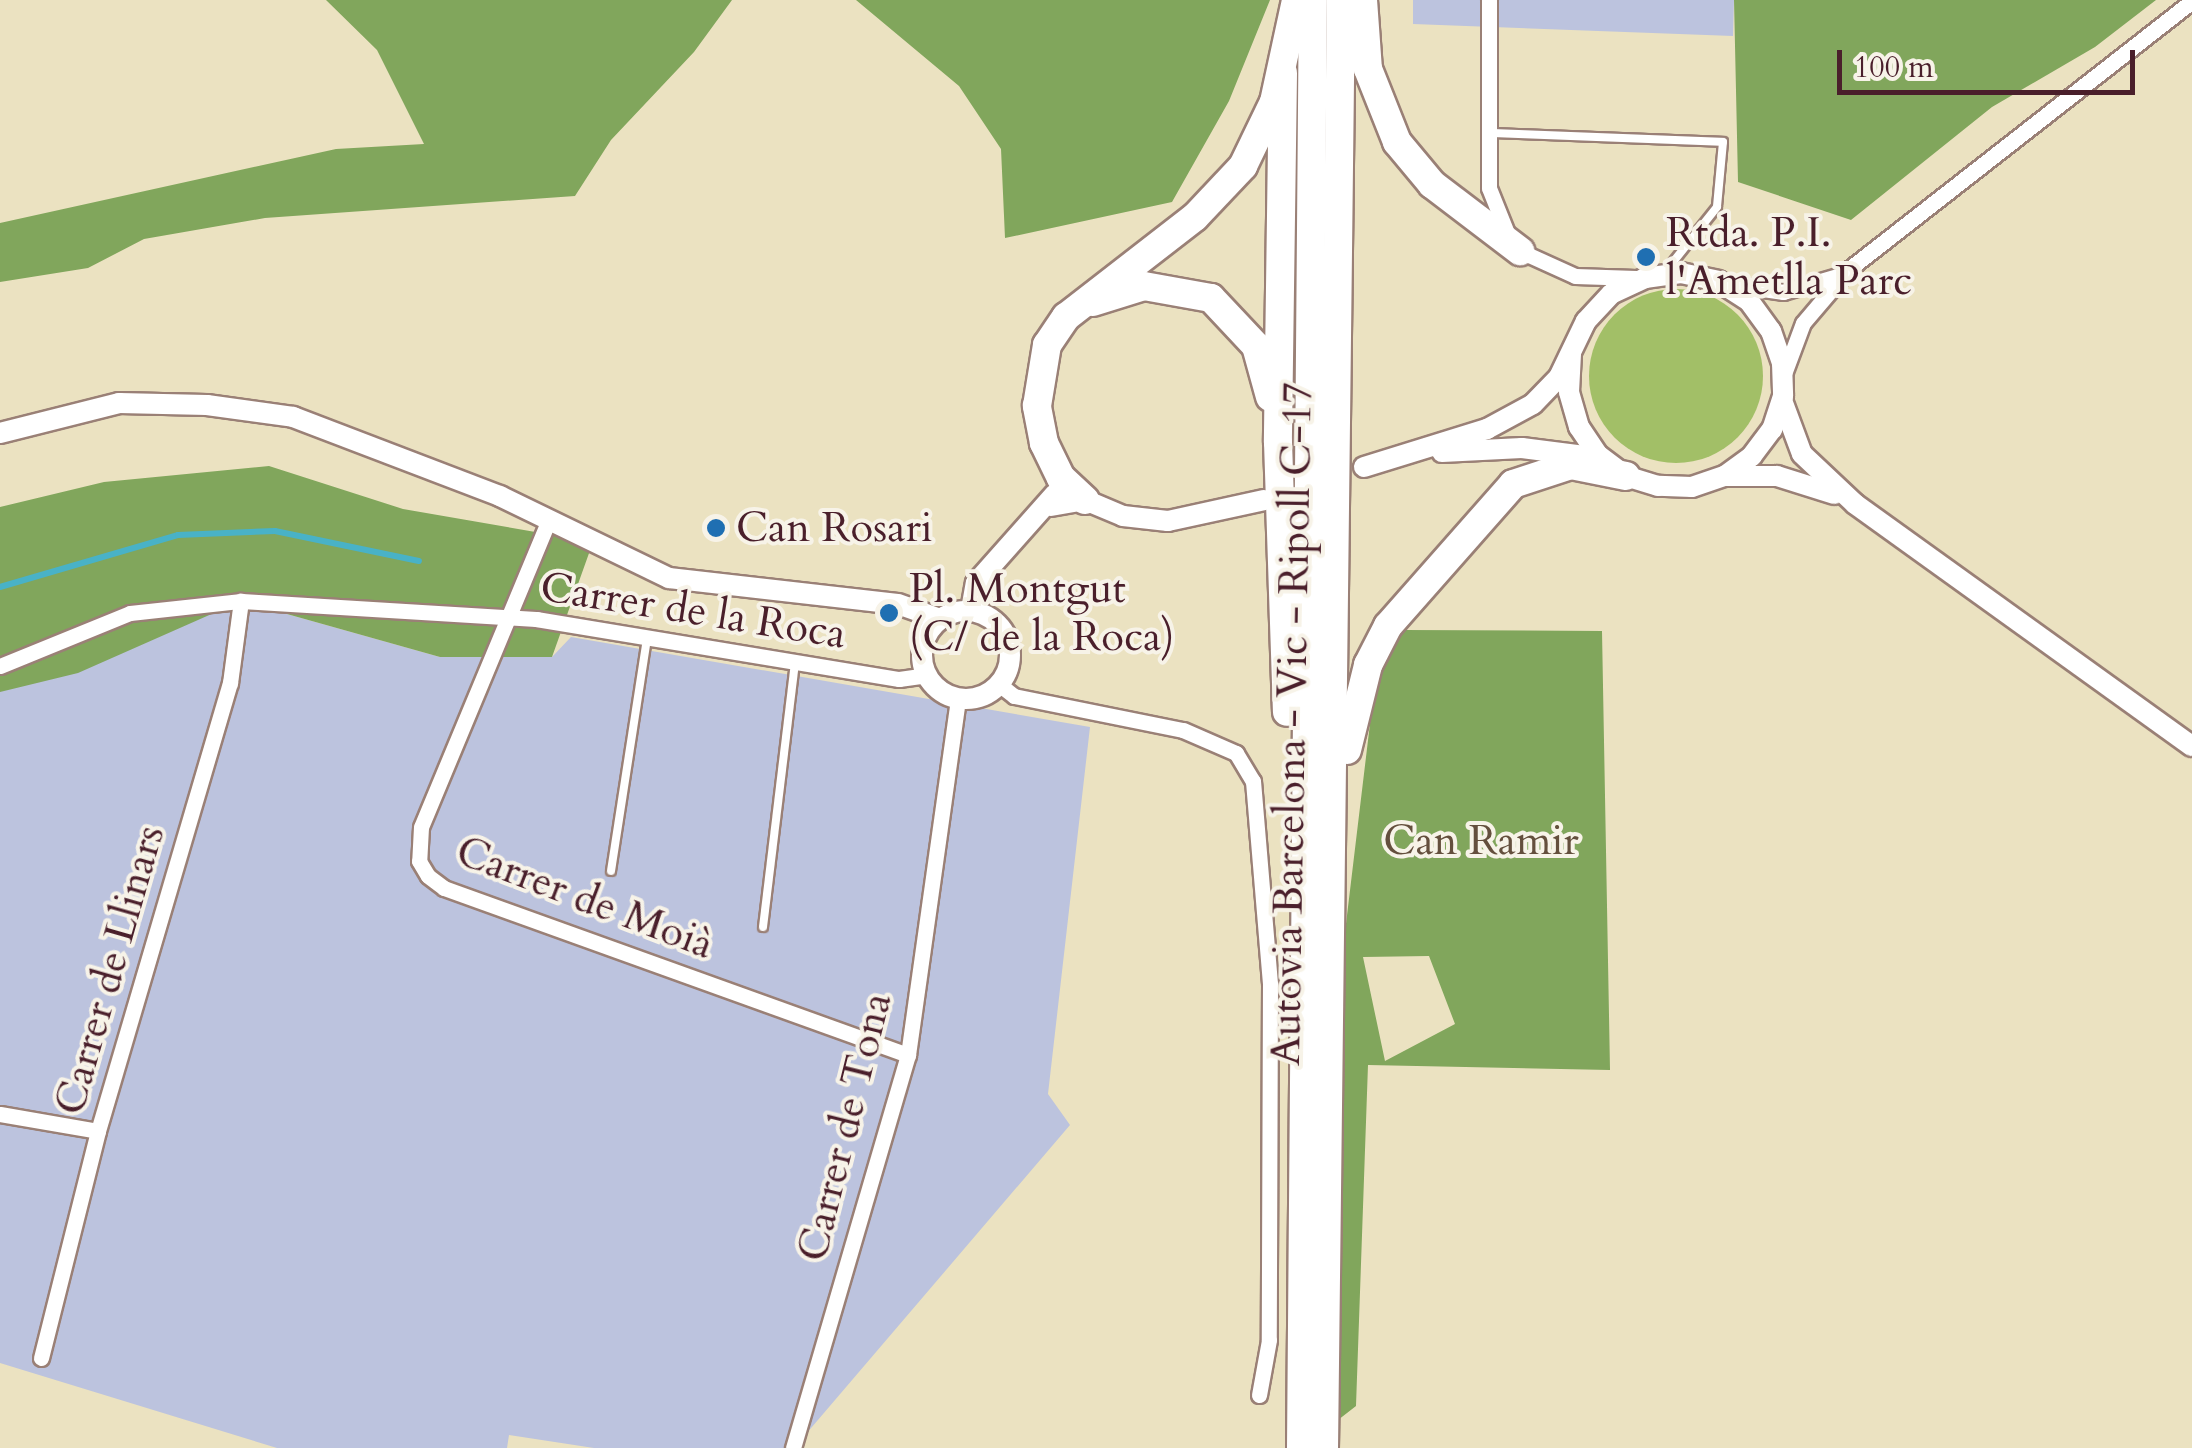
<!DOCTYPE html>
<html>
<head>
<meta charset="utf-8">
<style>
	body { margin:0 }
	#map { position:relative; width:2192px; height:1448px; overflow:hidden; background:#ebe2c1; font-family:Cardo,serif }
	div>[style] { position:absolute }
	.industrial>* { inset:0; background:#bcc3de }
	.green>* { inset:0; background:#a2bf67 }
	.round { border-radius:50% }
	.forest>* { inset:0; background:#81a65c }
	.stream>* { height:6px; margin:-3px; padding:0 3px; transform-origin:3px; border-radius:3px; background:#49b2c7 }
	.roads { filter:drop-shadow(2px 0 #9a8076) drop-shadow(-2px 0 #9a8076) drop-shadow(0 2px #9a8076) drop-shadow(0 -2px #9a8076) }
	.service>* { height:8px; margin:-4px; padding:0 4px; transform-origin:4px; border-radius:4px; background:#fff }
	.minor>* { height:15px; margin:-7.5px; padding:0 7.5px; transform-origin:7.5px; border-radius:7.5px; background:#fff }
	.tertiary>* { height:20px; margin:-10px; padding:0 10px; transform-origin:10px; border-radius:10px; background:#fff }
	.tertiary>.ring { margin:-10px; padding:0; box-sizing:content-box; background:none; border:20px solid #fff; border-radius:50% }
	.trunk>* { height:28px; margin:-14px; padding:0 14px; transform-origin:14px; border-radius:14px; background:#fff }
	.dots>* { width:28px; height:28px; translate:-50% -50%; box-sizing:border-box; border:5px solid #f7f3e8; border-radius:50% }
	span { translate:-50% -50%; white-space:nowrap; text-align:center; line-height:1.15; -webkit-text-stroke:8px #f7f3e8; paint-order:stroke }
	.poi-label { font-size:42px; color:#4a1f2b }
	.left { translate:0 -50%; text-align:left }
	.street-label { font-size:42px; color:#4a1f2b }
	.park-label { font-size:42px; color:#644f3d }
	.scale { position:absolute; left:1837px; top:50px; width:298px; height:45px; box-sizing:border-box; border:5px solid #4a1f2b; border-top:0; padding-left:12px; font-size:30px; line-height:35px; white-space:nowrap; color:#4a1f2b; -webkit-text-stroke:8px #f7f3e8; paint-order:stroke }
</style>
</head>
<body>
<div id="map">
	<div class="industrial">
		<i style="clip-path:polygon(1413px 0,1734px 0,1733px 36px,1413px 24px)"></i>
		<i style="clip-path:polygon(241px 601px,440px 657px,552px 657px,571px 637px,1090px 727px,1048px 1094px,1070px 1125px,794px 1448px,594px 1448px,509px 1435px,507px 1448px,277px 1448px,0 1363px,0 666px)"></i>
	</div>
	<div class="green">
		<i class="round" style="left:1589px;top:289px;width:174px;height:174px"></i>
	</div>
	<div class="forest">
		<i style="clip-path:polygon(326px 0,732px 0,694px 52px,611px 140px,575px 196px,265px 218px,144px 239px,88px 268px,0 282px,0 223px,336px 149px,424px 144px,377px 50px)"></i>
		<i style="clip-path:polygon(856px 0,1270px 0,1229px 101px,1172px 202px,1005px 238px,1001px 149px,959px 86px)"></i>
		<i style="clip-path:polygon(1734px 0,2156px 0,2095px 47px,1992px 107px,1851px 220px,1738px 182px)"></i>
		<i style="clip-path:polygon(269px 466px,403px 509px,593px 542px,552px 657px,440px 657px,241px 601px,78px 673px,0 692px,0 507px,104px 482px)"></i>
		<i style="clip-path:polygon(evenodd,1403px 630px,1602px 631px,1610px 1070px,1368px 1065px,1356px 1406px,1338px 1420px,1342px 957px,1375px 682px,1403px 630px,1429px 956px,1455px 1024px,1385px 1061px,1363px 957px,1429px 956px)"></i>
	</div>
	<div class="stream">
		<i style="left:0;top:587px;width:185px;rotate:-16.3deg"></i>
		<i style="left:178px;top:535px;width:97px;rotate:-2.4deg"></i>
		<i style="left:275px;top:531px;width:147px;rotate:11.8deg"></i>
	</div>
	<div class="roads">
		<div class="service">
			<i style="left:1490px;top:133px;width:233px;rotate:2.2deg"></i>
			<i style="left:1723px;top:142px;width:65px;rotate:95.3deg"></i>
			<i style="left:1717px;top:207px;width:82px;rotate:128.6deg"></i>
			<i style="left:611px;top:871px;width:236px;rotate:-81.2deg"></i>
			<i style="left:763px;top:927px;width:265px;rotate:-83.1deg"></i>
		</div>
		<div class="minor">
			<i style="left:1489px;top:0;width:188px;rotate:90deg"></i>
			<i style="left:1489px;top:188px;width:54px;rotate:68.2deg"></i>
			<i style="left:1509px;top:238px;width:17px;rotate:50deg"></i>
			<i style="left:1520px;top:251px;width:60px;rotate:24.4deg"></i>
			<i style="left:1575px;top:276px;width:61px;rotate:1.9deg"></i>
			<i style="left:1729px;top:284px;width:55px;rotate:8.4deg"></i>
			<i style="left:1783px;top:292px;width:56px;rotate:-16.5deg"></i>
			<i style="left:1784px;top:374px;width:54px;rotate:-69.6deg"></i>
			<i style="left:1803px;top:323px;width:71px;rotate:-49.6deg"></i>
			<i style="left:1849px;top:269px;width:435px;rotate:-38deg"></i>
			<i style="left:548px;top:522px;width:330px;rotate:112.6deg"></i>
			<i style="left:421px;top:827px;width:34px;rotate:93deg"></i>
			<i style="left:419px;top:861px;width:17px;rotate:59deg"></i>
			<i style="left:428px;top:876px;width:20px;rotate:37deg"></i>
			<i style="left:444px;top:888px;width:493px;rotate:19.8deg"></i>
			<i style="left:0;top:666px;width:140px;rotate:-22.2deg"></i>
			<i style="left:130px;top:613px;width:112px;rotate:-6.2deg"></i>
			<i style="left:241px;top:601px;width:296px;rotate:3.5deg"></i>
			<i style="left:536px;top:619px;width:368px;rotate:9.4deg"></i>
			<i style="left:899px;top:679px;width:27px;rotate:-8deg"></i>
			<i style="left:1000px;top:685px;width:18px;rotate:38deg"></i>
			<i style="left:1014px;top:696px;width:172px;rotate:11.4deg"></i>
			<i style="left:1183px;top:730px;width:58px;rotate:23.5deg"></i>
			<i style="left:1236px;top:753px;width:33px;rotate:59deg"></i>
			<i style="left:1253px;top:781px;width:204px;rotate:85.2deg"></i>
			<i style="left:1270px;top:984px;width:356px;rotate:90.2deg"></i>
			<i style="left:1269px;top:1340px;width:56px;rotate:100.3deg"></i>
			<i style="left:0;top:1114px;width:99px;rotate:9.8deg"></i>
			<i style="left:41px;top:1358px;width:234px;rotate:-75.9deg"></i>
			<i style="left:98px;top:1131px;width:467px;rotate:-73.6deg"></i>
			<i style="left:230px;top:683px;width:83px;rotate:-82.4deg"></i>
			<i style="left:793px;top:1448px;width:409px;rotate:-73.7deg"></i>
			<i style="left:908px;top:1055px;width:359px;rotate:-82deg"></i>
		</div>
		<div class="tertiary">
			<i style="left:1783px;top:403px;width:54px;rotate:69.6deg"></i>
			<i style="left:1802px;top:454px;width:73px;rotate:43.3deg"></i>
			<i style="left:1855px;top:504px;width:415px;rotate:35.7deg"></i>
			<i style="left:0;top:433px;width:123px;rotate:-14.1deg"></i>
			<i style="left:119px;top:403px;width:88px;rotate:1.3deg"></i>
			<i style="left:207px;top:405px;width:87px;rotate:7.9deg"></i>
			<i style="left:293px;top:417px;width:222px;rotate:20.9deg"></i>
			<i style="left:500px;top:496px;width:188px;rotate:25.9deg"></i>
			<i style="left:669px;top:578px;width:230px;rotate:6.5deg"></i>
			<i style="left:898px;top:604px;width:45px;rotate:19.7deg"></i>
			<i style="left:1442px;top:452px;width:80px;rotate:-2.9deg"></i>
			<i style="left:1522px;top:448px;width:71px;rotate:7.3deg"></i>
			<i style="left:1364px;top:467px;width:129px;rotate:-17.2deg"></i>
			<i style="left:1487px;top:429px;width:52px;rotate:-28.5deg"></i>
			<i style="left:1533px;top:404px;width:37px;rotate:-46deg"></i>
			<i style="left:1559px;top:377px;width:62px;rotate:-64.3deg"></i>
			<i style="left:1586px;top:321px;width:37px;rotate:-47deg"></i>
			<i style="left:1611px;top:294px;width:38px;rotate:-25deg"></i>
			<i style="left:1645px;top:278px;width:36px;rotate:-8deg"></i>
			<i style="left:1681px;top:273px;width:38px;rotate:12deg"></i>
			<i style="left:1718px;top:281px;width:37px;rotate:33deg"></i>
			<i style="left:1749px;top:301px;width:37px;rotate:54deg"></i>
			<i style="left:1771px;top:331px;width:34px;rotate:71deg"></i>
			<i style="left:1782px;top:363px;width:33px;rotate:88deg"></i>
			<i style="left:1783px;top:396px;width:35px;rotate:108deg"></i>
			<i style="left:1772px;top:429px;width:34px;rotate:127deg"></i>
			<i style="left:1752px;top:456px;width:34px;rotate:144deg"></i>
			<i style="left:1724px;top:476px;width:34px;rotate:161deg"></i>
			<i style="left:1692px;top:487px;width:34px;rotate:-178deg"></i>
			<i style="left:1658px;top:486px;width:34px;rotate:-163deg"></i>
			<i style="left:1626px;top:476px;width:35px;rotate:-143deg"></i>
			<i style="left:1598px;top:455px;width:34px;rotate:-124deg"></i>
			<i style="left:1579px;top:427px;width:36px;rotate:-106deg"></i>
			<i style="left:1569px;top:392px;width:37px;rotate:-87deg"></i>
			<i style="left:1726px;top:476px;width:51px"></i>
			<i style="left:1777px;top:476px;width:60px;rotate:17.5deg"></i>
			<i style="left:1051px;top:506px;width:35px;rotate:-10deg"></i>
			<i style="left:1085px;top:500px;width:41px;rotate:22.8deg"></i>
			<i style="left:1123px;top:516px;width:45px;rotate:6.3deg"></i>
			<i style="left:1168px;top:521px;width:98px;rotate:-12.3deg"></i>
			<i style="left:971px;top:610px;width:27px;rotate:-80deg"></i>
			<i style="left:976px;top:583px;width:119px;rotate:-48.4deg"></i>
			<i class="ring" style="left:922px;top:611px;width:68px;height:68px"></i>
		</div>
		<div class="trunk">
			<i style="left:1363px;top:0;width:69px;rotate:85.9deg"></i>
			<i style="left:1368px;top:69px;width:79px;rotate:68.3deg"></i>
			<i style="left:1397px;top:142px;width:55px;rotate:50.2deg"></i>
			<i style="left:1432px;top:184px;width:111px;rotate:37.3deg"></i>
			<i style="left:1283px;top:73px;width:369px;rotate:90.8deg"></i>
			<i style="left:1278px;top:442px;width:270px;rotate:88.1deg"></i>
			<i style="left:1093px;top:302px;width:53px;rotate:-17.4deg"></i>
			<i style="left:1144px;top:286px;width:68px;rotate:10.2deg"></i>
			<i style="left:1211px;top:298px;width:66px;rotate:46.8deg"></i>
			<i style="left:1256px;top:346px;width:53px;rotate:74.6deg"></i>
			<i style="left:1085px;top:500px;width:33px;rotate:-137deg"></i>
			<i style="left:1061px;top:478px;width:39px;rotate:-116deg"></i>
			<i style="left:1044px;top:443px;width:38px;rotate:-101deg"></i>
			<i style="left:1037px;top:406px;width:62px;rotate:-80.7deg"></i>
			<i style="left:1047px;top:345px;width:34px;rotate:-56deg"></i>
			<i style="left:1066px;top:317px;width:163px;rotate:-37.8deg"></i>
			<i style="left:1195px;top:217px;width:70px;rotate:-46.7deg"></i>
			<i style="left:1243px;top:166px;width:71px;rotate:-64.2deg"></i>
			<i style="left:1274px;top:102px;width:104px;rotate:-77.8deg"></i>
			<i style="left:1347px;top:750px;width:88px;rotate:-76.1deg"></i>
			<i style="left:1368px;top:665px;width:44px;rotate:-62.9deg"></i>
			<i style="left:1388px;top:626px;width:189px;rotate:-48.6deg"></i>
			<i style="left:1513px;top:484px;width:61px;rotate:-18.1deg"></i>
			<i style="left:1571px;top:465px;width:56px;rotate:11.3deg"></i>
			<i style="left:1301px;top:1448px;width:1448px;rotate:-89.53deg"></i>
			<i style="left:1324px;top:1448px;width:1448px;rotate:-89.33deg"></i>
		</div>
	</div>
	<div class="dots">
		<i style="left:1646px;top:257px;background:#1f6fb2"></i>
		<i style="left:716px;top:528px;background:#1f6fb2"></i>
		<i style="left:889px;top:613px;background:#1f6fb2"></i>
	</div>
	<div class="poi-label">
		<span class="left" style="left:1666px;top:257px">Rtda. P.I.<br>l'Ametlla Parc</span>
		<span class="left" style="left:736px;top:528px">Can Rosari</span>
		<span class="left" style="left:909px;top:613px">Pl. Montgut<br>(C/ de la Roca)</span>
	</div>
	<div class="street-label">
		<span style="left:693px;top:611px;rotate:9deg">Carrer de la Roca</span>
		<span style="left:1292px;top:724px;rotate:-89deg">Autovia Barcelona - Vic - Ripoll C-17</span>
		<span style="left:585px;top:898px;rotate:21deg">Carrer de Moià</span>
		<span style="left:110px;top:970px;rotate:-74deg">Carrer de Llinars</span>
		<span style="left:845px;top:1127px;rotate:-76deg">Carrer de Tona</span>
	</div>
	<div class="park-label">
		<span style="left:1481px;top:841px">Can Ramir</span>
	</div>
	<div class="scale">100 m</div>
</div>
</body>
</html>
